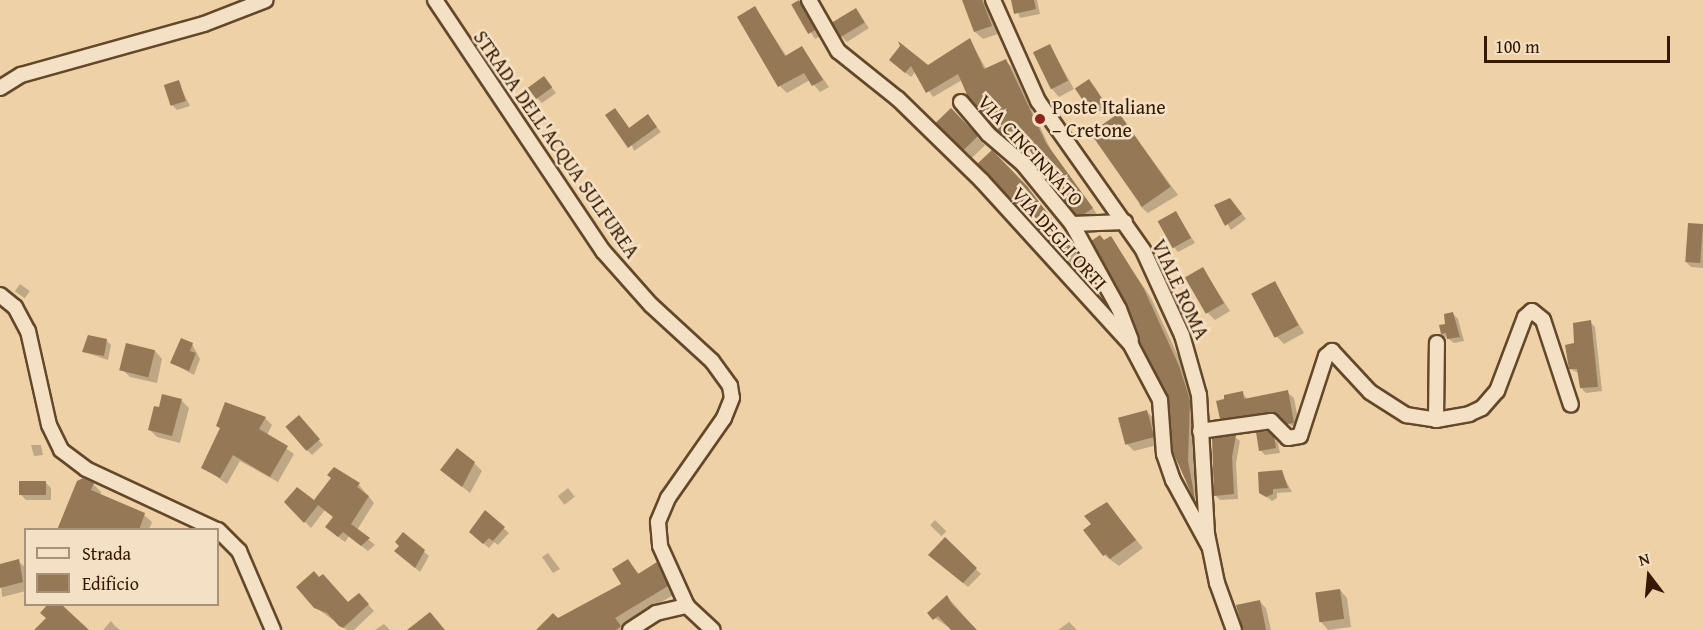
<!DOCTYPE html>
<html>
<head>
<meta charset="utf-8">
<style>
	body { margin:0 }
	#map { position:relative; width:1703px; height:630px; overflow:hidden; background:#eed1a6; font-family:"Gentium Book Plus",serif }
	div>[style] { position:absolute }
	.shadow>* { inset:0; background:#0003; transform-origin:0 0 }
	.building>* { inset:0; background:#957956; transform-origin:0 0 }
	.roads { filter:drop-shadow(2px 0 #63482a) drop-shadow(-2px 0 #63482a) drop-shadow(0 2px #63482a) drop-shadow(0 -2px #63482a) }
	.street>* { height:14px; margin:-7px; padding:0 7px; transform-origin:7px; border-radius:7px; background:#f4e1c5 }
	.dots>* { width:16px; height:16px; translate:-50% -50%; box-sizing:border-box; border:3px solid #f4e1c5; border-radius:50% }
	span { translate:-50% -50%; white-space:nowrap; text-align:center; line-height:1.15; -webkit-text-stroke:5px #f4e1c5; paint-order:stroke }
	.poi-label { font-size:20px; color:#351a00 }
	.left { translate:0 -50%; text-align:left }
	.street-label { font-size:20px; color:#351a00 }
	.legend { position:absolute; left:24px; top:528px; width:195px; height:78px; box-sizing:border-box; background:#f4e1c5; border:2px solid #a89176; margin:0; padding:8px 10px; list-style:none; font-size:18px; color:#351a00 }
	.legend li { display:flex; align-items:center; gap:12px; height:30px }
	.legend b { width:30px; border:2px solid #a89176 }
	.north { position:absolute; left:1619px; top:546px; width:60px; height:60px; -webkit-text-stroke:4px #f4e1c5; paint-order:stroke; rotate:344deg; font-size:16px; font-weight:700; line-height:24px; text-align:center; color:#351a00 }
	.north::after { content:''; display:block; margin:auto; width:21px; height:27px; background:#351a00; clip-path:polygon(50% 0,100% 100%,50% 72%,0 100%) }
	.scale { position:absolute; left:1484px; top:36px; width:186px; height:27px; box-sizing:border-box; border:3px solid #351a00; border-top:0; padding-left:8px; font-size:18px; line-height:21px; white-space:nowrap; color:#351a00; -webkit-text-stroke:4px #f4e1c5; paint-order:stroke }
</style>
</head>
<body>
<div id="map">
	<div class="shadow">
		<i style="clip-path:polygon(963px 0,985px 0,998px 34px,983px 39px,975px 32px)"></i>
		<i style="clip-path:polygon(1013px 0,1037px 0,1040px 14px,1020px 18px)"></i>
		<i style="clip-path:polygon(800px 1px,820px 36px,815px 39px,793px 5px)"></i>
		<i style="clip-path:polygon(755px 8px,787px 57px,802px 48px,829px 87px,820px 92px,810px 80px,787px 93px,780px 86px,739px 18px)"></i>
		<i style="clip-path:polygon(856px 10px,869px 28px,847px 42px,842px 37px)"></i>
		<i style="clip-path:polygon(970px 40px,986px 69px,1005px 61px,1011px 66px,1051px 150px,1097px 214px,1083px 219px,1021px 134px,1010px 140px,1002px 133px,962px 80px,933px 97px,916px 71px,911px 77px,896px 65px,928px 67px)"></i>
		<i style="clip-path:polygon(1050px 46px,1074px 89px,1059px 97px,1052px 89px)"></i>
		<i style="clip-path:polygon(544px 78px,556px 93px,542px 103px,537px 98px)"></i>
		<i style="clip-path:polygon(178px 82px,190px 106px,177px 110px,172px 105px)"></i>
		<i style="clip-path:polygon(1094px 86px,1107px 107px,1096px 114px,1091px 109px)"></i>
		<i style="left:951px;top:110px;width:49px;height:18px;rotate:46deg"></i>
		<i style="clip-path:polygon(620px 115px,630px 129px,648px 116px,661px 132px,634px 151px)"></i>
		<i style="clip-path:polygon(1119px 115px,1178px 195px,1148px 213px,1140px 206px)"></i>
		<i style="clip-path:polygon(1009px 168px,1083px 260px,1075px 266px,1067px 259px)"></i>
		<i style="clip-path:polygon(1216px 205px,1235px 205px,1246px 219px,1231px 230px)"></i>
		<i style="clip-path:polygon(1176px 213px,1195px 243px,1178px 252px,1174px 247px)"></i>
		<i style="clip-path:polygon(1689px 224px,1703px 225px,1703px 268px,1691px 267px,1686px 262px)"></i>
		<i style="clip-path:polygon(1111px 238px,1151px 298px,1187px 375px,1197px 409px,1195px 470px,1202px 508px,1174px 452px,1170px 396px,1105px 241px)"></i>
		<i style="clip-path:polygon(1203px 269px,1230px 311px,1215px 320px,1207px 312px)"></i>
		<i style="clip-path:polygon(1274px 282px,1304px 333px,1284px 344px,1276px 336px)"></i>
		<i style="left:20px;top:284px;width:12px;height:9px;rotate:35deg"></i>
		<i style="clip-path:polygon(1453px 314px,1458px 319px,1464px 341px,1454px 343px,1442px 334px)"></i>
		<i style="clip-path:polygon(1590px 322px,1595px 327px,1602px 391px,1586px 393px,1581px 388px,1579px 373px,1570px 369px,1576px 345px)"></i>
		<i style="clip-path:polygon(106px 340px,111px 345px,108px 360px,84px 352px)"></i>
		<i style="clip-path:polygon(192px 344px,200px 359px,194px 375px,172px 363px)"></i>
		<i style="clip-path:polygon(155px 351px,162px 359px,157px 383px,130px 377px,122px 369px)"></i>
		<i style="clip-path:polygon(1287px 392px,1294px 398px,1300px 430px,1278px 418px,1228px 425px,1221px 418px,1242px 393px,1249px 400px)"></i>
		<i style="clip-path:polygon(181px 400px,189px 408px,180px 443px,157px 437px,149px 429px)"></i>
		<i style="clip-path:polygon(1147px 412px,1155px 419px,1161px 444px,1134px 451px,1126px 443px)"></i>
		<i style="clip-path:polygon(265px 418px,272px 425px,267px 435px,294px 454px,278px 482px,240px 461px,227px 484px,203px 467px,221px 429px,218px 426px)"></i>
		<i style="clip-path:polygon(303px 422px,323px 445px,312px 455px,307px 450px)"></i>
		<i style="clip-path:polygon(1267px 432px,1278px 443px,1280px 453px,1265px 455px,1260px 450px)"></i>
		<i style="clip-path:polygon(1235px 437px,1240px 441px,1236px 463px,1238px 499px,1220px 500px,1215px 495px)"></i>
		<i style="clip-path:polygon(31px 445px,41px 445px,43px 455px,34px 456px)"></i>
		<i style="clip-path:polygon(474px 463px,482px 471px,470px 493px,450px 477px)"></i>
		<i style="clip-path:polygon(334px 469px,359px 485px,374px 503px,357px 530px,375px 545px,368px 551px,349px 536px,345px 542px,333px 533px,335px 518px,325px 510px,311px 528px,286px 502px,314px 503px,333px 478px)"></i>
		<i style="clip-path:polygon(1281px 472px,1292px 492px,1277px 493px,1277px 498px,1272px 501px,1260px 492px)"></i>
		<i style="clip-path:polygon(46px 483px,51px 488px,51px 500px,26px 500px,21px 495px)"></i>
		<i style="clip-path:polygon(93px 484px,101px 492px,100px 496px,144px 515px,152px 522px,149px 530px,59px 529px)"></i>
		<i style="left:568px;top:488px;width:11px;height:13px;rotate:52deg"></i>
		<i style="clip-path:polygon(1107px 504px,1143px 548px,1119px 566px,1104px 555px,1093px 524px)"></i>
		<i style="clip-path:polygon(485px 512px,509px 533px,498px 545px,494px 542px,489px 548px,476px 537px)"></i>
		<i style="left:935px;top:520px;width:16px;height:7px;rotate:45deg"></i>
		<i style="clip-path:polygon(403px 534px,429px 556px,420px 572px,401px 556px)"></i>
		<i style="clip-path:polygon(945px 539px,981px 574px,968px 587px,935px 560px)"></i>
		<i style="clip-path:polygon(548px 553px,560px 569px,553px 573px,542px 557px)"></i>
		<i style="clip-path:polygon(18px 561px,26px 568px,26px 591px,2px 597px,0 566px)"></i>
		<i style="clip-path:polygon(628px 561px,640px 575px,657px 564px,675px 594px,621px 626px,624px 630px,538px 630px,623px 584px)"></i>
		<i style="clip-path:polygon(1340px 590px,1347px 598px,1351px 627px,1328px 630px,1321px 622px)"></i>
		<i style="clip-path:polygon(947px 598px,952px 602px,976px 630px,953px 630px,929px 614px)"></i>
		<i style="clip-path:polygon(365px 601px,374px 611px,354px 630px,347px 630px,315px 607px)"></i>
		<i style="clip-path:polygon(1259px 601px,1266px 608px,1271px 630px,1243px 630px)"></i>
		<i style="clip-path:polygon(111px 621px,115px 626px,120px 630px,103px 630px)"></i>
		<i style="clip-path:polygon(1069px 622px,1077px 630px,1058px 630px)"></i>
		<i style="clip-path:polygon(384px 624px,390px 630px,375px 630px)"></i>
	</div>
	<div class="building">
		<i style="left:799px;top:0;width:34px;height:9px;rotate:60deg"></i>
		<i style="clip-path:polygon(962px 0,982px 0,992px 26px,974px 32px)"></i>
		<i style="clip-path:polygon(1011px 0,1034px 0,1036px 9px,1014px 14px)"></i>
		<i style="clip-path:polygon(755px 6px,785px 56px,802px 46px,823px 80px,812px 86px,804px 73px,778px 87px,737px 17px)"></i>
		<i style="left:856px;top:8px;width:17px;height:28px;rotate:59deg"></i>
		<i style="clip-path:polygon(970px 38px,984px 69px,1006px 59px,1046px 143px,1093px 208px,1083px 215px,1077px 215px,1052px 185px,1016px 129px,1004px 136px,994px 128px,968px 97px,958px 74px,926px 93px,911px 66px,905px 73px,889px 60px,900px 46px,898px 41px,928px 65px)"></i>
		<i style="left:1050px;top:44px;width:41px;height:19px;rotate:64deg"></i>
		<i style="left:544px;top:76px;width:14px;height:20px;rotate:54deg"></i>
		<i style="left:1089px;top:79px;width:27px;height:17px;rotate:56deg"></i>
		<i style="left:179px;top:80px;width:22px;height:16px;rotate:72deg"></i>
		<i style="clip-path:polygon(615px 108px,629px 128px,648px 114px,657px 127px,628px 148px,605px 115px)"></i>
		<i style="left:951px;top:108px;width:39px;height:22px;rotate:46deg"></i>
		<i style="left:1119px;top:113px;width:90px;height:35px;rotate:55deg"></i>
		<i style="clip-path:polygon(992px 150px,1027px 186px,1077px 252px,1066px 260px,977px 164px)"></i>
		<i style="clip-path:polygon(1230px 198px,1242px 214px,1225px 226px,1214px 205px)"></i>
		<i style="left:1176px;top:211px;width:31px;height:21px;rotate:61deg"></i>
		<i style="left:1688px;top:223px;width:15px;height:39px;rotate:4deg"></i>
		<i style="clip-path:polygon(1100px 235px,1104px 240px,1111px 236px,1144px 289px,1179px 366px,1190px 400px,1188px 461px,1196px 504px,1173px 452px,1168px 396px,1140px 342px,1127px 305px,1091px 241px)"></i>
		<i style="left:1203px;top:267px;width:42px;height:21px;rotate:60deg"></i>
		<i style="left:1275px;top:281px;width:50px;height:27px;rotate:62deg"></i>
		<i style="clip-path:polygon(1453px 312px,1460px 337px,1447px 339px,1446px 333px,1441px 334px,1439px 325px,1445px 324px,1444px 314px)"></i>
		<i style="clip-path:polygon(1591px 320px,1598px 387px,1580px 388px,1577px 369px,1569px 369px,1565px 345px,1574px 343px,1573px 323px)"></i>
		<i style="clip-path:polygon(88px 335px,107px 339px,104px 356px,82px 352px)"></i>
		<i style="clip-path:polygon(181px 338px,193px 343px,190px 351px,196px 353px,189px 371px,170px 363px)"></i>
		<i style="left:126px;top:343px;width:30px;height:28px;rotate:14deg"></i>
		<i style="clip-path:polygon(1288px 390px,1294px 423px,1287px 424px,1270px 412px,1220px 419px,1216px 401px,1224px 399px,1224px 395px,1243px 391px,1244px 399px)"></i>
		<i style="clip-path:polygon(162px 394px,182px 399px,172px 436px,148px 430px,154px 406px,159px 407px)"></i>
		<i style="clip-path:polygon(225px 402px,266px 417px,259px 429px,288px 446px,270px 477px,233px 455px,220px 478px,201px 468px,220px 428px,216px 426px)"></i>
		<i style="left:1147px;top:410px;width:28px;height:30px;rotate:75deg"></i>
		<i style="left:299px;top:415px;width:32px;height:18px;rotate:49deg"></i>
		<i style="clip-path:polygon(1268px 431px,1274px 436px,1276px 448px,1259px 451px,1256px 432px)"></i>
		<i style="clip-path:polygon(1236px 435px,1232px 457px,1234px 494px,1214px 496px,1212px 438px)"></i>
		<i style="clip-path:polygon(457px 448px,475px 462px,462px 487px,440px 470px)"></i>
		<i style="clip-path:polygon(334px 467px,360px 483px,357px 487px,369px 496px,351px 524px,370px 538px,361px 546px,343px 532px,338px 537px,325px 527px,333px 517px,318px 505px,304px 523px,284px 502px,297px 487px,314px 500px,331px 478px,327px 475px)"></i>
		<i style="clip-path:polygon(1282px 470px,1288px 488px,1273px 489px,1273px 494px,1266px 497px,1259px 493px,1258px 472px)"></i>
		<i style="clip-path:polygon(83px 478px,94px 483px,91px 490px,145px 513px,139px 530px,57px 530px,77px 481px)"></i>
		<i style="left:19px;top:481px;width:27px;height:14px"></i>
		<i style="clip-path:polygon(1107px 502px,1136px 540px,1110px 559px,1106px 554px,1103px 556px,1083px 530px,1091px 524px,1084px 516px)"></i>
		<i style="clip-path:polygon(485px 510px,505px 527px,493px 541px,489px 538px,483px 544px,469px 532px)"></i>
		<i style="clip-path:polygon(403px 532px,425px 550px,415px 568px,394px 551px,399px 546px,395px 542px)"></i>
		<i style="clip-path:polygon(945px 537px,977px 568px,963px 583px,928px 555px)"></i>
		<i style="clip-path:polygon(19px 559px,23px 582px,0 588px,0 564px)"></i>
		<i style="clip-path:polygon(628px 559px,638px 574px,657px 562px,668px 586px,615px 618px,621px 626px,616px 630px,536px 630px,553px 613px,558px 618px,621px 584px,612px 569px)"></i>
		<i style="clip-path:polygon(314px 571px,319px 577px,323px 574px,348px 602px,359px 593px,369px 604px,343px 628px,339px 626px,327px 613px,314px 608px,296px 587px)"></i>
		<i style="left:1340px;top:589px;width:30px;height:25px;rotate:82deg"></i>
		<i style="clip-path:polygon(947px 595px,952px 604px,977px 630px,951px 630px,938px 616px,933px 620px,927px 613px)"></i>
		<i style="clip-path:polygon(1260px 600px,1266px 630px,1243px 630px,1236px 605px)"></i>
		<i style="clip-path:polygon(48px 604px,61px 604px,89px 630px,34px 630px,46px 618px,40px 613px)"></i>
		<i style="clip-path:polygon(430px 612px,445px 630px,407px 630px)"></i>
	</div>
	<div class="roads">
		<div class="street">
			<i style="left:435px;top:0;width:302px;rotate:56.2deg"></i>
			<i style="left:603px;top:251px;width:72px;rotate:48.4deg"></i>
			<i style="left:651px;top:305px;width:83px;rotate:42.6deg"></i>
			<i style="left:712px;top:361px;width:31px;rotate:54deg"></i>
			<i style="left:730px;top:386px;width:12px;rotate:81deg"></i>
			<i style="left:732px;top:398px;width:22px;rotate:112deg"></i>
			<i style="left:724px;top:418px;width:98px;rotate:125deg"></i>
			<i style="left:668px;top:498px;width:26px;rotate:113deg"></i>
			<i style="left:658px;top:522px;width:24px;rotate:85deg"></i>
			<i style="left:660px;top:546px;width:66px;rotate:65.8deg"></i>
			<i style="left:809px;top:0;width:59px;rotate:60.4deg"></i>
			<i style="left:838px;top:51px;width:77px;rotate:38.7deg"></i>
			<i style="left:898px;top:99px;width:117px;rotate:44.3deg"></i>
			<i style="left:982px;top:181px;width:222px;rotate:47.7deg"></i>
			<i style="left:1131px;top:345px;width:62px;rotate:62.2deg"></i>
			<i style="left:1160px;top:400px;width:54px;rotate:85.8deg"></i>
			<i style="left:1164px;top:454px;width:28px;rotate:71deg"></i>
			<i style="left:1173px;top:480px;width:75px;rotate:61.4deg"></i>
			<i style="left:993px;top:0;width:111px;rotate:66deg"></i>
			<i style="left:1038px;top:101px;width:182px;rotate:54.8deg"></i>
			<i style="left:1143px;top:250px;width:94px;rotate:65.4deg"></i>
			<i style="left:1182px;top:335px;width:62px;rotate:74.2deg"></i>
			<i style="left:1199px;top:395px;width:139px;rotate:86.7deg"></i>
			<i style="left:1207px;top:534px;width:50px;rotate:78.5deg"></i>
			<i style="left:1217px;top:583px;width:50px;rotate:70.1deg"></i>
			<i style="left:0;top:88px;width:25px;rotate:-32deg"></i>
			<i style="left:21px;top:75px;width:190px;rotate:-15.6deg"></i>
			<i style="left:204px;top:24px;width:66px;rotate:-21.2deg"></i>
			<i style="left:961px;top:102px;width:42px;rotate:49.8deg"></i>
			<i style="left:988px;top:134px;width:46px;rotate:40.6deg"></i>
			<i style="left:1023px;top:164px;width:77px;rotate:50.8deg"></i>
			<i style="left:1072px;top:224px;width:97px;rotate:61.1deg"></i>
			<i style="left:1119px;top:309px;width:33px;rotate:69deg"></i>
			<i style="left:1072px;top:224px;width:53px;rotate:-2.2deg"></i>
			<i style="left:0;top:295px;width:19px;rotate:39deg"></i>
			<i style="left:15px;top:307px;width:27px;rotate:62deg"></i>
			<i style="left:28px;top:331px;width:96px;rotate:77.4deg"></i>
			<i style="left:49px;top:425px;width:28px;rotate:64deg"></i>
			<i style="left:61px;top:450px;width:31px;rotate:37deg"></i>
			<i style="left:86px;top:469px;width:145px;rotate:25deg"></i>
			<i style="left:1436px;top:420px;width:77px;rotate:-89.3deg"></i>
			<i style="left:1200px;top:431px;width:72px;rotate:-8deg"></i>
			<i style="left:1271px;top:421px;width:24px;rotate:45deg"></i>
			<i style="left:1288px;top:438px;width:12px;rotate:-9deg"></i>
			<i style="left:1300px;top:436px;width:84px;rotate:-72deg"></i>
			<i style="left:1326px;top:356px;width:8px;rotate:-40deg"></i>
			<i style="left:1332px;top:351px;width:56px;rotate:47.2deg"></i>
			<i style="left:1370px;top:392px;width:43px;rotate:32.6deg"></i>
			<i style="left:1406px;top:415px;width:30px;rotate:9deg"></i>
			<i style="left:1436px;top:420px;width:34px;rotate:-10deg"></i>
			<i style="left:1469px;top:414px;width:14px;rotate:-25deg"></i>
			<i style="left:1482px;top:408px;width:23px;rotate:-49deg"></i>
			<i style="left:1497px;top:391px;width:79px;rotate:-69.3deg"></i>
			<i style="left:1525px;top:317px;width:9px;rotate:-41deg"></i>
			<i style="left:1532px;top:311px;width:14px;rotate:39deg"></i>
			<i style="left:1543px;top:320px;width:89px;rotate:71.8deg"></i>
			<i style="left:218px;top:530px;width:30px;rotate:45deg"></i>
			<i style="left:239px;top:551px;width:86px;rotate:66.7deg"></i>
			<i style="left:630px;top:630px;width:31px;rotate:-33deg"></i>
			<i style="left:656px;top:613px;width:32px;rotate:-13deg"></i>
			<i style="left:687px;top:606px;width:35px;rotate:43deg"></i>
		</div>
	</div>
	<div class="dots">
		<i style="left:1040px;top:119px;background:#8f2418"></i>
	</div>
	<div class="poi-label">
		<span class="left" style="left:1052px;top:118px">Poste Italiane<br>– Cretone</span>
	</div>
	<div class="street-label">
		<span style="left:557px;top:144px;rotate:55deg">STRADA DELL'ACQUA SULFUREA</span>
		<span style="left:1031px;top:150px;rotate:47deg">VIA CINCINNATO</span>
		<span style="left:1060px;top:238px;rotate:48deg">VIA DEGLI ORTI</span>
		<span style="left:1181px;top:289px;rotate:65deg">VIALE ROMA</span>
	</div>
	<ul class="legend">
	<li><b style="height:8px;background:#f4e1c5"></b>Strada</li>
	<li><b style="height:16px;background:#957956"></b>Edificio</li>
	</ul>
	<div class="north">N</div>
	<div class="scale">100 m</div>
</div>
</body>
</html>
